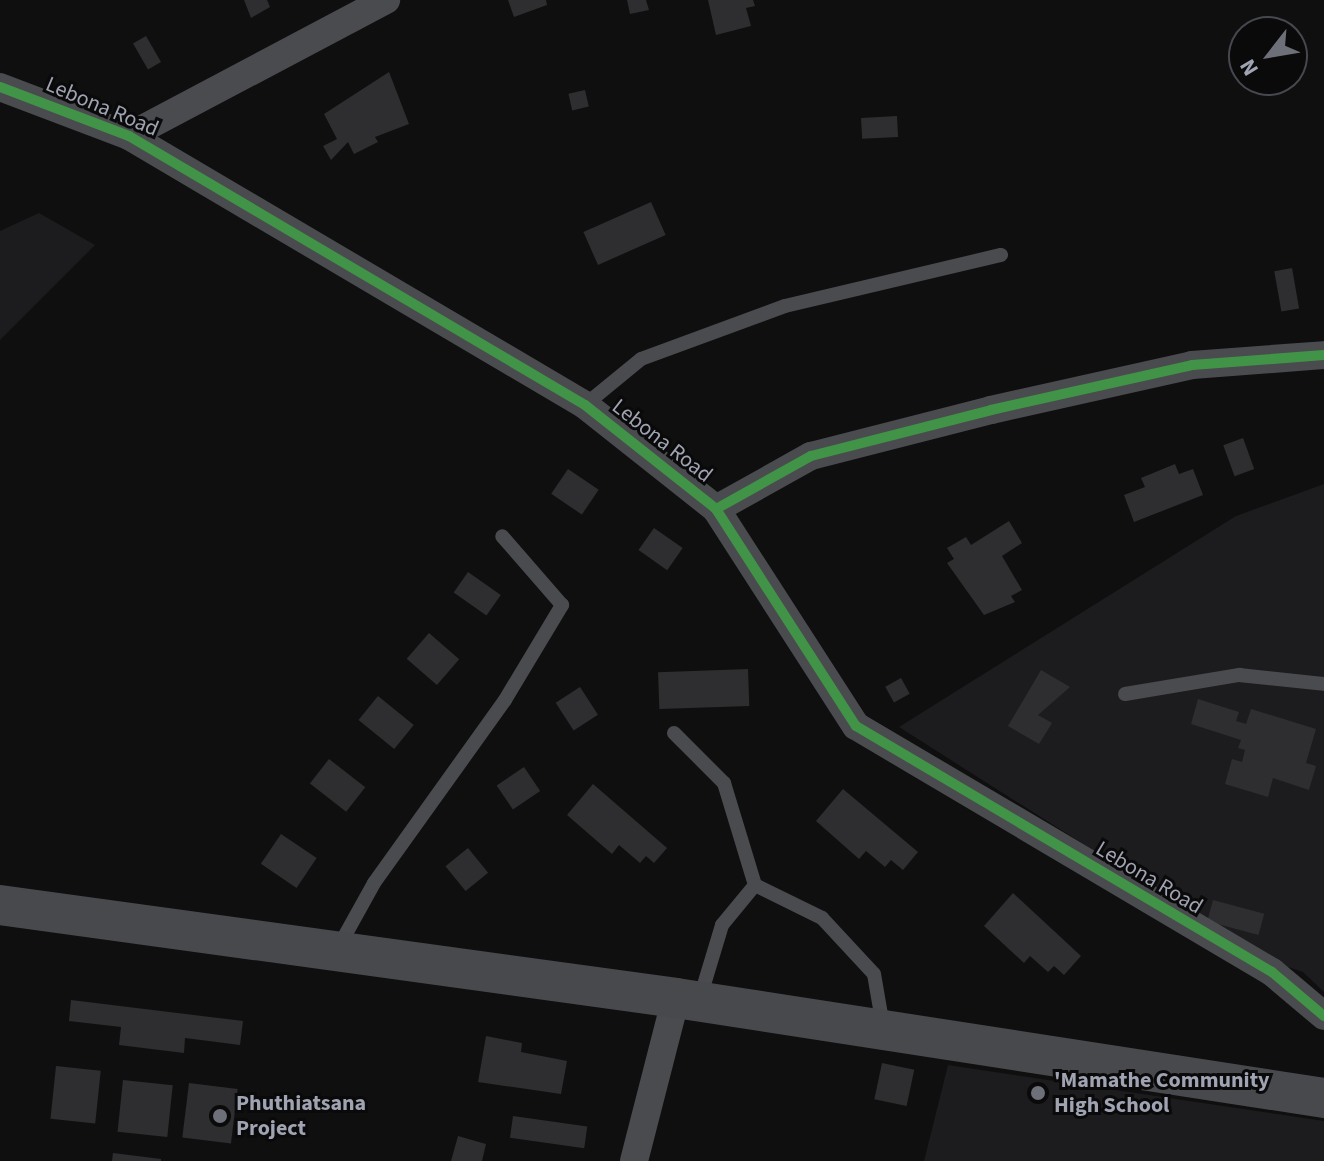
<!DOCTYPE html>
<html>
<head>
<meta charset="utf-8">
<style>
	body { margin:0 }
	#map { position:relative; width:1324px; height:1161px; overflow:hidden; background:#0f0f10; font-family:"Source Sans 3",sans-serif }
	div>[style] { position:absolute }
	.built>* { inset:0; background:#1c1c1e }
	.building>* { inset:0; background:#2e2e30; transform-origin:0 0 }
	.lane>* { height:14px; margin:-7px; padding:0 7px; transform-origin:7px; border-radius:7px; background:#4a4b4f }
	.street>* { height:28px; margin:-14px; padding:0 14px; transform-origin:14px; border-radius:14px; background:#4a4b4f }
	.secondary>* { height:40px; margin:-20px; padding:0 20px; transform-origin:20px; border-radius:20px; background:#48494c }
	.cycleway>* { height:10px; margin:-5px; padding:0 5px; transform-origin:5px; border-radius:5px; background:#419447 }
	.dots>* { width:22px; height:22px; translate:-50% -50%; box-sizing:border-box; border:4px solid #0a0a0b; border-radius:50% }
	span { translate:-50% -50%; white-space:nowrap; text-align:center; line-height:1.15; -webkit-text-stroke:6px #0a0a0b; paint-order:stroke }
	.street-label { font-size:22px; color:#a0a4b2 }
	.poi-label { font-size:22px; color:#a0a4b2; font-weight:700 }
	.left { translate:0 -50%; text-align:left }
	.north { position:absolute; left:1228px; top:16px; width:80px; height:80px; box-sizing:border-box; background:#0a0a0b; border:2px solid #46484e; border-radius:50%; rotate:239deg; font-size:22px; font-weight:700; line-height:32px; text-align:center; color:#a0a4b2 }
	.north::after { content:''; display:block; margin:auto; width:28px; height:36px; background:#6d7079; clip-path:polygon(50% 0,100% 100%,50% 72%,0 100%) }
</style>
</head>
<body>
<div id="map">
	<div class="built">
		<i style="clip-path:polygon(39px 213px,95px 245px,0 340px,0 231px)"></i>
		<i style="clip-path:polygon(1324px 484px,1324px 992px,1303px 972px,1264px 959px,899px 727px,1236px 516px)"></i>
		<i style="clip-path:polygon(948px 1065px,1324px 1121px,1324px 1161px,924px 1161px)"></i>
	</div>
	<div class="building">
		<i style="clip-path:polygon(244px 0,267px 0,270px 7px,251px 18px)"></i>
		<i style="clip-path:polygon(508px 0,546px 0,547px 5px,514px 17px)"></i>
		<i style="clip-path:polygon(627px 0,646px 0,649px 10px,630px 14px)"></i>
		<i style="clip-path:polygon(708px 0,753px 0,755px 6px,746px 8px,751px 26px,716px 35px)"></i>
		<i style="left:146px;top:36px;width:30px;height:15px;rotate:60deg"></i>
		<i style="clip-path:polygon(389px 72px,409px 124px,375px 137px,378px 142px,354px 154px,348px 142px,331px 160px,323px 146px,337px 139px,324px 114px)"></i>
		<i style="left:585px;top:90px;width:17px;height:17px;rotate:77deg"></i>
		<i style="left:897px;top:116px;width:21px;height:36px;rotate:87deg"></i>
		<i style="left:651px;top:202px;width:36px;height:74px;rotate:66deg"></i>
		<i style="left:1292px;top:268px;width:41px;height:18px;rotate:80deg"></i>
		<i style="left:1243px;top:438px;width:33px;height:21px;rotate:70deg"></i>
		<i style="clip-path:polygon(1175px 464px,1179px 474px,1193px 469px,1203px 495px,1134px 522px,1124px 495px,1145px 487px,1141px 478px)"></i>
		<i style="left:568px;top:469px;width:37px;height:30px;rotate:34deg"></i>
		<i style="clip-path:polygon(1009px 521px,1022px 543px,1002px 556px,1022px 590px,1011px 596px,1015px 602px,984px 615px,947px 563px,954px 559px,947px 548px,966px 537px,971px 545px)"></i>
		<i style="left:654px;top:528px;width:35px;height:27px;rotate:35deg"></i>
		<i style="left:468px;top:572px;width:40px;height:25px;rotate:35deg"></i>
		<i style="left:429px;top:633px;width:40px;height:34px;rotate:41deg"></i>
		<i style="left:748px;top:669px;width:37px;height:90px;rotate:88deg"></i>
		<i style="clip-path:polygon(1041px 670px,1070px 687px,1038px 715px,1052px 723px,1039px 744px,1008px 726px)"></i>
		<i style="left:901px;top:678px;width:18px;height:18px;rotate:61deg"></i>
		<i style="left:580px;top:687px;width:33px;height:29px;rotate:57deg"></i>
		<i style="left:378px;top:696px;width:46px;height:31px;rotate:39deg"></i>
		<i style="clip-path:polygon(1198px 699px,1239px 712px,1236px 721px,1246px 724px,1251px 709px,1316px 729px,1306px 763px,1316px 766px,1309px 790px,1273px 778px,1268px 797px,1225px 784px,1232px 759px,1242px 762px,1245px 750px,1238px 748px,1241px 740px,1191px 724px)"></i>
		<i style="left:329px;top:759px;width:46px;height:31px;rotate:38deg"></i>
		<i style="left:524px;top:767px;width:29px;height:33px;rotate:56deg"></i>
		<i style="clip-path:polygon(593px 784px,667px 848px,654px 863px,646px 856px,640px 863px,619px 845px,612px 854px,567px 815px)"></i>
		<i style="clip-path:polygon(843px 789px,918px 852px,903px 870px,891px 860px,885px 867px,866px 851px,859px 859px,816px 821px)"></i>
		<i style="left:281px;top:834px;width:43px;height:36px;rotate:34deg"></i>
		<i style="left:468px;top:848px;width:32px;height:29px;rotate:51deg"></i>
		<i style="clip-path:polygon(1013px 893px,1081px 956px,1064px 975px,1054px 966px,1048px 972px,1030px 956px,1024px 963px,984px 926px)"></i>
		<i style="left:1213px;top:900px;width:53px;height:22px;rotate:15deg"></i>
		<i style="clip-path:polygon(71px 1000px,243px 1021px,240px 1045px,185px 1038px,184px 1053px,119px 1045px,121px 1027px,69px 1021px)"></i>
		<i style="clip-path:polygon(486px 1036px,522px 1043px,521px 1052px,567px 1061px,561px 1094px,478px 1082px)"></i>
		<i style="left:882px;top:1063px;width:33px;height:37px;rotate:12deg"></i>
		<i style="left:56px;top:1066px;width:45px;height:53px;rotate:6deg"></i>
		<i style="left:123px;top:1080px;width:50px;height:52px;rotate:6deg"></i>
		<i style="left:189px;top:1083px;width:49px;height:55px;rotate:7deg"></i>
		<i style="left:513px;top:1116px;width:75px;height:22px;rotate:8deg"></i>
		<i style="clip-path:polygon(458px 1136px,486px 1144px,482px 1161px,451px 1161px)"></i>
		<i style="clip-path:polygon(113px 1153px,161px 1159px,161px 1161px,112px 1161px)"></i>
	</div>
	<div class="lane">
		<i style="left:585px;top:405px;width:72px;rotate:-39.4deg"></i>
		<i style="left:641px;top:359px;width:153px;rotate:-20.2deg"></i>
		<i style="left:785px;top:306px;width:222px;rotate:-13.3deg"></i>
		<i style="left:1125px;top:694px;width:116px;rotate:-9.5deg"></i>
		<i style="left:1239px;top:675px;width:85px;rotate:6deg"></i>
		<i style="left:674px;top:733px;width:71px;rotate:45deg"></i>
		<i style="left:724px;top:783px;width:107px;rotate:73.1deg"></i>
		<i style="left:338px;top:948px;width:74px;rotate:-61deg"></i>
		<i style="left:374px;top:883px;width:225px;rotate:-54.4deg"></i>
		<i style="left:505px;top:700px;width:111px;rotate:-59deg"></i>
		<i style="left:562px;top:605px;width:91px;rotate:-131deg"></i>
		<i style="left:700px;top:998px;width:76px;rotate:-73.2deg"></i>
		<i style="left:722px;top:925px;width:52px;rotate:-50.5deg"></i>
		<i style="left:755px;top:885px;width:75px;rotate:26.2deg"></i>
		<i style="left:822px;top:918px;width:76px;rotate:47.1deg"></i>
		<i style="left:874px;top:974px;width:53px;rotate:80.2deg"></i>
	</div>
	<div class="street">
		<i style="left:0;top:87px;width:138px;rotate:20.8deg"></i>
		<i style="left:129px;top:136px;width:529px;rotate:30.54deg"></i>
		<i style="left:585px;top:405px;width:167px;rotate:38.4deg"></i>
		<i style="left:716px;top:509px;width:258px;rotate:57.2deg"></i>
		<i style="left:856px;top:726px;width:483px;rotate:30.6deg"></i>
		<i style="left:1272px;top:972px;width:68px;rotate:40.2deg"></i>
		<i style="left:129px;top:136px;width:291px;rotate:-27.9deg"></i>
		<i style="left:716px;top:509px;width:109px;rotate:-29.2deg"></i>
		<i style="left:811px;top:456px;width:186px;rotate:-14.3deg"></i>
		<i style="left:991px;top:410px;width:206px;rotate:-12.6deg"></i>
		<i style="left:1192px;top:365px;width:132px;rotate:-4.3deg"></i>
		<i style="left:634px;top:1161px;width:168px;rotate:-75.6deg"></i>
	</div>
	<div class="secondary">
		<i style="left:0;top:905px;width:682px;rotate:7.83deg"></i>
		<i style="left:676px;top:998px;width:656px;rotate:8.77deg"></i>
	</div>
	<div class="cycleway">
		<i style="left:0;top:87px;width:138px;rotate:20.8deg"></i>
		<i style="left:129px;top:136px;width:529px;rotate:30.54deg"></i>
		<i style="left:585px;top:405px;width:167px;rotate:38.4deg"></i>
		<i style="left:716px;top:509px;width:258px;rotate:57.2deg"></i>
		<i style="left:856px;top:726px;width:483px;rotate:30.6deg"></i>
		<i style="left:1272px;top:972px;width:68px;rotate:40.2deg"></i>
		<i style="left:716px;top:509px;width:109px;rotate:-29.2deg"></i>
		<i style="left:811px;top:456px;width:186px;rotate:-14.3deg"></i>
		<i style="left:991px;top:410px;width:206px;rotate:-12.6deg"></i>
		<i style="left:1192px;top:365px;width:132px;rotate:-4.3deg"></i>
	</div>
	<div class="dots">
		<i style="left:1038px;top:1093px;background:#6d7079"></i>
		<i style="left:220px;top:1116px;background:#6d7079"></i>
	</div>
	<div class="street-label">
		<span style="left:102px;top:107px;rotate:23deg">Lebona Road</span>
		<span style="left:662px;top:441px;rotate:38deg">Lebona Road</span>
		<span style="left:1149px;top:878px;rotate:31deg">Lebona Road</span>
	</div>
	<div class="poi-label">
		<span class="left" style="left:1054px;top:1093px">'Mamathe Community<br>High School</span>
		<span class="left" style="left:236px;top:1116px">Phuthiatsana<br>Project</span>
	</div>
	<div class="north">N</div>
</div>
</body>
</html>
